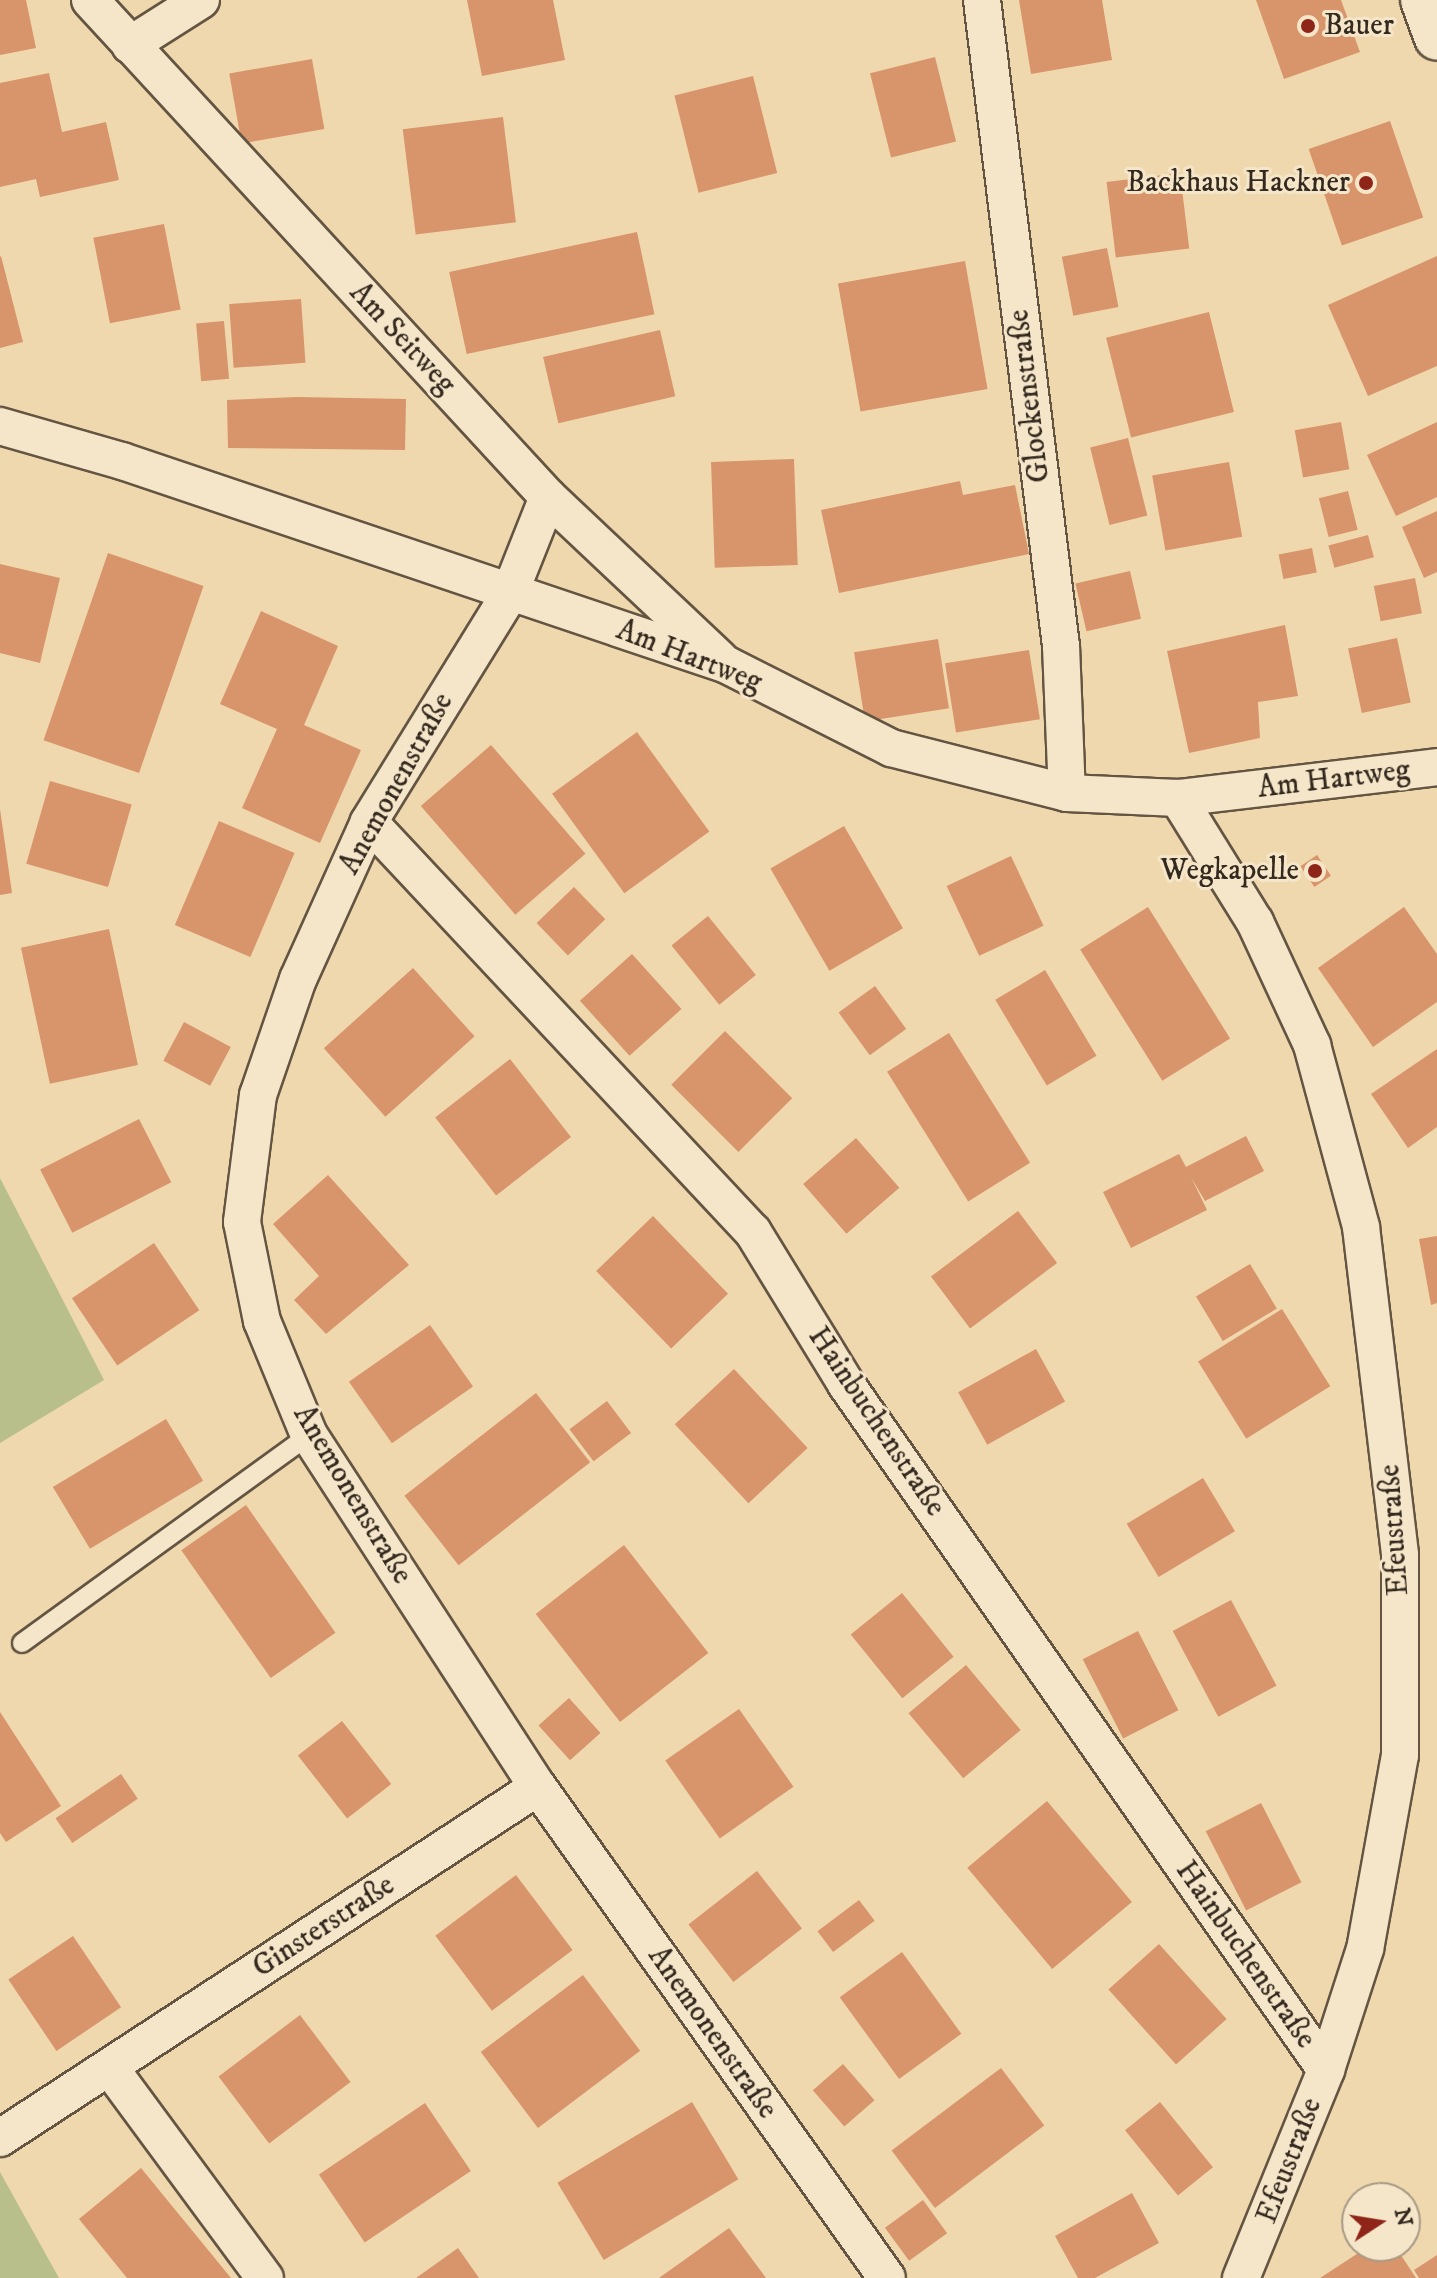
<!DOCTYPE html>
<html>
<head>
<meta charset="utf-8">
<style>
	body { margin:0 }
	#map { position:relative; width:1437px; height:2278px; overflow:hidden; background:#f0d8ae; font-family:"IM FELL DW Pica",serif }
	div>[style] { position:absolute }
	.green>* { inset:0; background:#b8bf8b }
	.building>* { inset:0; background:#d8946a; transform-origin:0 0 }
	.roads { filter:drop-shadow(2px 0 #635542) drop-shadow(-2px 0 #635542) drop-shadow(0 2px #635542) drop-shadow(0 -2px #635542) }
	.lane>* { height:18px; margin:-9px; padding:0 9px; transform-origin:9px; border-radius:9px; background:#f5e6ca }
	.street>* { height:36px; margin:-18px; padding:0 18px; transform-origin:18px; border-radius:18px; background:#f5e6ca }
	.secondary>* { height:44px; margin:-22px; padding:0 22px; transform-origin:22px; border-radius:22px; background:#f5e6ca }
	.dots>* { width:22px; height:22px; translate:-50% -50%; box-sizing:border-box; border:4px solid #f5e6ca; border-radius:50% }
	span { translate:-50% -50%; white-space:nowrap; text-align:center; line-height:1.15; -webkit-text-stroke:6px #f5e6ca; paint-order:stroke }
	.poi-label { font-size:30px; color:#34291e }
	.left { translate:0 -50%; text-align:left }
	.right { translate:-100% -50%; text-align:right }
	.street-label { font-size:30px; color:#34291e }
	.north { position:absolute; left:1341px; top:2182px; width:80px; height:80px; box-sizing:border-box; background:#f5e6ca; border:2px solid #a89a85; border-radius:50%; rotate:78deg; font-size:22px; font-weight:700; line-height:32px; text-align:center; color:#34291e }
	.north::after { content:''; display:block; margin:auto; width:28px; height:36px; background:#8f2418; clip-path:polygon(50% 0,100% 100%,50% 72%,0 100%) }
</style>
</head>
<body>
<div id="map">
	<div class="green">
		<i style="clip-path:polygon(0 1178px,104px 1380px,0 1443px)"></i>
		<i style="clip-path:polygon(0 2172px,59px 2278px,0 2278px)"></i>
	</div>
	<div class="building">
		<i style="clip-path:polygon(0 0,26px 0,36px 48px,0 55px)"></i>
		<i style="clip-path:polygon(467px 0,553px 0,565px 60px,482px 76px)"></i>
		<i style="clip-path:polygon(1019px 0,1102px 0,1112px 60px,1031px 74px)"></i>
		<i style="clip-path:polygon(1256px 0,1341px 0,1360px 52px,1284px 79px)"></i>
		<i style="left:935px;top:57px;width:87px;height:67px;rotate:76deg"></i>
		<i style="left:312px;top:59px;width:71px;height:84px;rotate:80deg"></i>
		<i style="clip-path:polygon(49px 73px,62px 132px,106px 122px,119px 180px,40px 197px,36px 179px,0 187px,0 83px)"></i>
		<i style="left:753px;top:76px;width:100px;height:81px;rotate:76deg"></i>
		<i style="left:503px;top:117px;width:106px;height:101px;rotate:83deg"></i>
		<i style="left:1390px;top:121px;width:102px;height:86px;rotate:71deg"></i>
		<i style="left:1180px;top:173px;width:76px;height:74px;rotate:83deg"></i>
		<i style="left:164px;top:224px;width:87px;height:72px;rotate:79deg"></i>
		<i style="left:637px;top:232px;width:84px;height:192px;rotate:78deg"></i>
		<i style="left:1107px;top:248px;width:60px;height:46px;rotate:79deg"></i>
		<i style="clip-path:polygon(1px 256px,23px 342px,0 348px,0 257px)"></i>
		<i style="clip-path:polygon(1437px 256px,1437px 366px,1368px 396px,1328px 305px)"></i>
		<i style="left:965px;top:261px;width:130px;height:129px;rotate:80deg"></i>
		<i style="left:301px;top:299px;width:64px;height:72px;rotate:86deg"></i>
		<i style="left:1209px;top:312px;width:103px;height:106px;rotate:76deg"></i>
		<i style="left:224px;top:321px;width:58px;height:28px;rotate:85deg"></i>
		<i style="left:660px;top:330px;width:68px;height:120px;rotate:77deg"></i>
		<i style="clip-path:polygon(297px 397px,406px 399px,405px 450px,228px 448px,227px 400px)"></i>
		<i style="left:1341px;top:422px;width:48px;height:47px;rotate:80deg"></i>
		<i style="clip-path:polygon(1437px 422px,1437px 497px,1396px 516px,1367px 455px)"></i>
		<i style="left:1128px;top:438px;width:80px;height:39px;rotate:76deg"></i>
		<i style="left:794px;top:459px;width:106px;height:83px;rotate:88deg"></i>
		<i style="left:1229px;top:462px;width:76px;height:78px;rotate:80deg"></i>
		<i style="clip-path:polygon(960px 481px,963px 495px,1015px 485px,1029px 554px,839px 593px,821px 510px)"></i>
		<i style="left:1348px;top:491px;width:40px;height:30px;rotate:76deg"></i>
		<i style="clip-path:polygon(1437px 511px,1437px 572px,1424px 578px,1402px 527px)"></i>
		<i style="left:1368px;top:535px;width:23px;height:41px;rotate:75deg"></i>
		<i style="left:1312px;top:548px;width:25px;height:34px;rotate:79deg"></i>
		<i style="left:108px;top:553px;width:101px;height:198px;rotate:19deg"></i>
		<i style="clip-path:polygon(0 564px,60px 578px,40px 663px,0 653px)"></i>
		<i style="left:1130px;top:571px;width:49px;height:56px;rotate:77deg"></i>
		<i style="left:1415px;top:578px;width:36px;height:42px;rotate:79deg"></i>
		<i style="clip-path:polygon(261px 611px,338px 646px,304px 725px,361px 750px,320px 843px,242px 808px,277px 729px,220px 704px)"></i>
		<i style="clip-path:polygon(1285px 625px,1298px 696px,1258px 702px,1260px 738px,1189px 753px,1167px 651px)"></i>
		<i style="left:1397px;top:638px;width:66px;height:50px;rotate:78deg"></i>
		<i style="left:938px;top:639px;width:70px;height:85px;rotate:81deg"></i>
		<i style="left:1029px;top:650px;width:70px;height:85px;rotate:81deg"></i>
		<i style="left:637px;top:732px;width:123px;height:105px;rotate:54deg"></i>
		<i style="left:491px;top:745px;width:144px;height:93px;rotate:49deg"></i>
		<i style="left:50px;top:781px;width:85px;height:86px;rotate:16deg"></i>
		<i style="clip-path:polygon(0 809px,12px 893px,0 895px)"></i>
		<i style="left:219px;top:821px;width:82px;height:113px;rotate:23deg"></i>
		<i style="left:844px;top:826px;width:118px;height:85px;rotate:60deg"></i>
		<i style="left:1317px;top:855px;width:25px;height:20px;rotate:56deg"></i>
		<i style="left:1011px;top:856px;width:77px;height:71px;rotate:65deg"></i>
		<i style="left:574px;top:887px;width:45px;height:52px;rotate:46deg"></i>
		<i style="left:1148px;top:907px;width:155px;height:80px;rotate:58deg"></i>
		<i style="clip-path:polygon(1404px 907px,1437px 954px,1437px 1002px,1373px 1047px,1318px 968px)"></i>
		<i style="left:708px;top:916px;width:76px;height:47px;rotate:51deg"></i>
		<i style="left:109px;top:929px;width:139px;height:90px;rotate:78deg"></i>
		<i style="left:632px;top:954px;width:74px;height:70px;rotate:48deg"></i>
		<i style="left:413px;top:968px;width:92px;height:120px;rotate:48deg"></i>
		<i style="left:1045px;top:970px;width:100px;height:58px;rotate:59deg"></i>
		<i style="left:875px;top:986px;width:53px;height:45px;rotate:54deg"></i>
		<i style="left:184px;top:1022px;width:53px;height:44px;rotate:28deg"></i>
		<i style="left:725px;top:1031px;width:95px;height:76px;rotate:45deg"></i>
		<i style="left:949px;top:1033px;width:153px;height:73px;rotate:58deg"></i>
		<i style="clip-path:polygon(1437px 1049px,1437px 1127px,1408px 1148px,1371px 1094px)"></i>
		<i style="left:510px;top:1059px;width:99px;height:95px;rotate:52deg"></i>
		<i style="left:139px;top:1119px;width:71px;height:111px;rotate:63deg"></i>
		<i style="clip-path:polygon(1246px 1136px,1264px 1171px,1205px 1201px,1191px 1177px,1207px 1210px,1131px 1248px,1103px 1192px,1179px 1154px,1186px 1167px)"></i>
		<i style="left:856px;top:1138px;width:66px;height:70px;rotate:49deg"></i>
		<i style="clip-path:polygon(328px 1175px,409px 1265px,326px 1334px,294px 1300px,319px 1276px,273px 1224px)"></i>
		<i style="left:1018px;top:1211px;width:65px;height:109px;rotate:53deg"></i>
		<i style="left:653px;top:1216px;width:108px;height:79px;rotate:46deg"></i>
		<i style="clip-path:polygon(1437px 1236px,1437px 1303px,1431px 1305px,1419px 1239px)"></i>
		<i style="left:154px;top:1243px;width:81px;height:99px;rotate:56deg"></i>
		<i style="left:1250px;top:1264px;width:52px;height:63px;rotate:59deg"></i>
		<i style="left:1282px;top:1309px;width:91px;height:99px;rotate:58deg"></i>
		<i style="left:430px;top:1325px;width:75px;height:99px;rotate:55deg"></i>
		<i style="left:1036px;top:1349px;width:60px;height:89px;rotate:61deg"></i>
		<i style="left:734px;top:1369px;width:108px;height:81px;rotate:47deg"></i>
		<i style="left:536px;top:1393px;width:88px;height:167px;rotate:52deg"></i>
		<i style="left:607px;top:1401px;width:40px;height:47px;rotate:53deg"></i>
		<i style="left:166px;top:1419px;width:72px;height:132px;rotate:59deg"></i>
		<i style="left:1203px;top:1478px;width:62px;height:89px;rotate:59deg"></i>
		<i style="left:246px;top:1505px;width:156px;height:79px;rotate:55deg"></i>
		<i style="left:624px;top:1545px;width:137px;height:112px;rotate:52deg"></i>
		<i style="left:902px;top:1593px;width:82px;height:66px;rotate:51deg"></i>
		<i style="left:1231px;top:1600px;width:97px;height:66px;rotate:62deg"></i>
		<i style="left:1138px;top:1631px;width:89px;height:62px;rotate:63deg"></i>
		<i style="left:966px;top:1665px;width:85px;height:75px;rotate:50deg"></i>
		<i style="left:569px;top:1698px;width:47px;height:41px;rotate:48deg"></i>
		<i style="left:739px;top:1709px;width:95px;height:90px;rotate:55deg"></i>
		<i style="clip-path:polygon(0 1712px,61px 1806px,6px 1842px,0 1833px)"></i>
		<i style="left:342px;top:1721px;width:80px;height:56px;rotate:52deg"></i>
		<i style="left:121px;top:1774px;width:30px;height:79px;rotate:56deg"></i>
		<i style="left:1047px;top:1801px;width:132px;height:104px;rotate:50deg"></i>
		<i style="left:1261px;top:1803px;width:89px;height:62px;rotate:63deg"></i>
		<i style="left:757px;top:1871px;width:73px;height:87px;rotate:52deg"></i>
		<i style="left:516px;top:1875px;width:94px;height:101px;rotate:53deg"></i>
		<i style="left:859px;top:1900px;width:26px;height:52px;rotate:53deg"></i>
		<i style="left:73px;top:1936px;width:86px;height:78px;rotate:56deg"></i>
		<i style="left:1159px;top:1944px;width:101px;height:68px;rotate:48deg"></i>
		<i style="left:902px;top:1952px;width:101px;height:77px;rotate:54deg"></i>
		<i style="left:583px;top:1975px;width:95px;height:128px;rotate:53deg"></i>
		<i style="left:300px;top:2015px;width:84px;height:102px;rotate:53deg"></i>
		<i style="left:843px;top:2064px;width:48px;height:40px;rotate:49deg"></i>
		<i style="left:1001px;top:2068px;width:72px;height:137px;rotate:53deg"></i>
		<i style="left:692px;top:2102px;width:90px;height:157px;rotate:59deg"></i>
		<i style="left:1160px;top:2102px;width:84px;height:45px;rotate:51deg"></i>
		<i style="left:425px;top:2103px;width:82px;height:128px;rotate:56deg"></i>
		<i style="clip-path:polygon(141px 2168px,231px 2278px,127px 2278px,79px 2219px)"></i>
		<i style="clip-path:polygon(1132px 2193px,1159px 2243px,1095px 2278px,1078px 2278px,1055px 2236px)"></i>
		<i style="left:923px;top:2200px;width:41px;height:47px;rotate:54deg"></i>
		<i style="clip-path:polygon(729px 2228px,766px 2278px,659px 2278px)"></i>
		<i style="clip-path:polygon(1369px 2246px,1395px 2246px,1416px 2278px,1320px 2278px)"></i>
		<i style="clip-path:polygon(458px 2248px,479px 2278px,416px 2278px)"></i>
		<i style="clip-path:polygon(1437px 2255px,1437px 2278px,1419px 2278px,1414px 2270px)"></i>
	</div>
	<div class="roads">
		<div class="lane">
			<i style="left:22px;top:1643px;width:354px;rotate:-35.9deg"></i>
		</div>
		<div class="street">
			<i style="left:90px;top:0;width:676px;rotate:47.34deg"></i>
			<i style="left:548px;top:497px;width:235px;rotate:43.3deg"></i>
			<i style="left:982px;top:0;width:651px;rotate:83.03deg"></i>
			<i style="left:1061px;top:646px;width:147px;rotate:87.7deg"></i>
			<i style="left:130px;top:45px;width:84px;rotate:-32.4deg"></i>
			<i style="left:0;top:426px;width:127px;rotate:16deg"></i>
			<i style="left:122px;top:461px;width:638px;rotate:18.63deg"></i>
			<i style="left:727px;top:665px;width:184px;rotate:26.8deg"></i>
			<i style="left:891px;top:748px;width:182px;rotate:14.3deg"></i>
			<i style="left:1067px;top:793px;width:111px;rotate:2.6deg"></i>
			<i style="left:1178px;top:798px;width:261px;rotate:-6.8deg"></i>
			<i style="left:548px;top:497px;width:105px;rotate:111.7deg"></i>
			<i style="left:509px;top:595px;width:267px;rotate:121.7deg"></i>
			<i style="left:369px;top:822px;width:172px;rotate:114.3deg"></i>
			<i style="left:298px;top:979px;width:123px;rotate:109deg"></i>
			<i style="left:258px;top:1095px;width:128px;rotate:97.2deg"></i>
			<i style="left:242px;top:1222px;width:101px;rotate:78.6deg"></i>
			<i style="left:262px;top:1321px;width:123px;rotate:67.6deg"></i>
			<i style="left:309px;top:1435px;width:420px;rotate:57deg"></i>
			<i style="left:538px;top:1787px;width:602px;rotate:54.6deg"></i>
			<i style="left:1178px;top:798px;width:146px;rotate:58.2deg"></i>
			<i style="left:1255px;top:922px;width:136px;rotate:65.1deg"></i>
			<i style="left:1312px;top:1045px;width:188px;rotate:74.9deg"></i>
			<i style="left:1361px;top:1227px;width:330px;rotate:83.2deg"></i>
			<i style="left:1400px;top:1555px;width:200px;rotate:90deg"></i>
			<i style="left:1400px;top:1755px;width:197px;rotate:100.2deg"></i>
			<i style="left:1365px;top:1949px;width:127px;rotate:107.9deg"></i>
			<i style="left:1326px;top:2070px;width:225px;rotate:112.2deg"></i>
			<i style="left:369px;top:822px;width:562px;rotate:46.88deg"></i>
			<i style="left:753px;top:1232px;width:178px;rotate:58.5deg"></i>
			<i style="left:846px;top:1384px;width:837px;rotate:55.02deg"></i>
			<i style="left:110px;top:2068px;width:261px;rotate:53.6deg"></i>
			<i style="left:0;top:2138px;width:642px;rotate:-33.12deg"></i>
		</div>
		<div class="secondary">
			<i style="left:1423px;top:0;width:40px;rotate:69.8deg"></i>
		</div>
	</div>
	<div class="dots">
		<i style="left:1308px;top:26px;background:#8f2418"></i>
		<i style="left:1366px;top:183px;background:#8f2418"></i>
		<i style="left:1315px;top:871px;background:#8f2418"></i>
	</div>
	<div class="poi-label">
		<span class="left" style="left:1324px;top:26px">Bauer</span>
		<span class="right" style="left:1350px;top:183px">Backhaus Hackner</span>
		<span class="right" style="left:1299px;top:871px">Wegkapelle</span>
	</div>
	<div class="street-label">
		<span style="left:402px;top:339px;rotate:47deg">Am Seitweg</span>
		<span style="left:1030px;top:396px;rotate:-97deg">Glockenstraße</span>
		<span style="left:689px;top:657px;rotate:21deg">Am Hartweg</span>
		<span style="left:1334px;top:780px;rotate:-7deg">Am Hartweg</span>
		<span style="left:397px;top:784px;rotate:-61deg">Anemonenstraße</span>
		<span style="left:876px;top:1422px;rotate:56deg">Hainbuchenstraße</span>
		<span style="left:352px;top:1495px;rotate:59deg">Anemonenstraße</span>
		<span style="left:1395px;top:1530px;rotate:-94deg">Efeustraße</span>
		<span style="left:324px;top:1927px;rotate:-33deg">Ginsterstraße</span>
		<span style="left:1245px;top:1955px;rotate:55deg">Hainbuchenstraße</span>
		<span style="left:712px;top:2033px;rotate:55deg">Anemonenstraße</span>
		<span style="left:1290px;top:2161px;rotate:-69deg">Efeustraße</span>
	</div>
	<div class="north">N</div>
</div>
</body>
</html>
